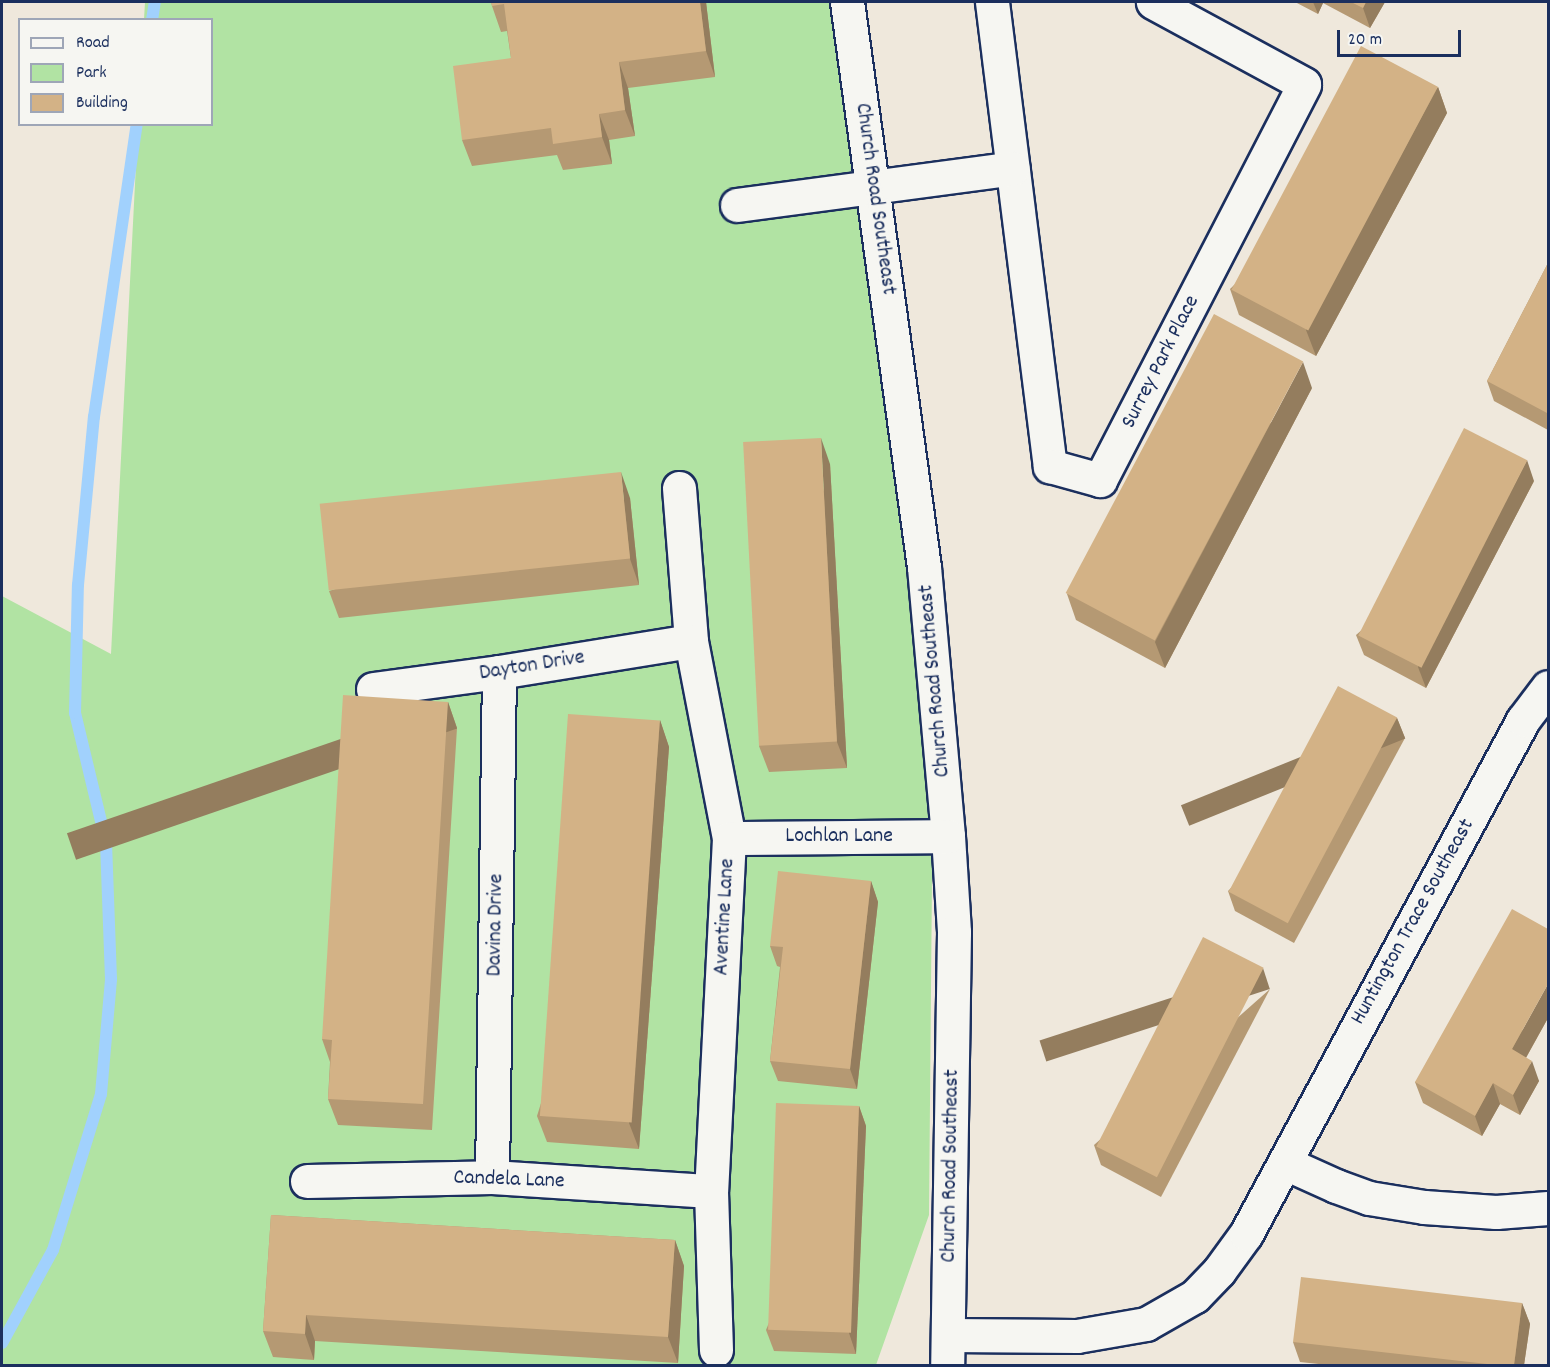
<!DOCTYPE html>
<html>
<head>
<meta charset="utf-8">
<style>
	body { margin:0 }
	#map { position:relative; width:1550px; height:1367px; overflow:hidden; background:#efe8dc; font-family:Dekko,sans-serif }
	div>[style] { position:absolute }
	.green>* { inset:0; background:#b1e3a3 }
	.stream>* { height:12px; margin:-6px; padding:0 6px; transform-origin:6px; border-radius:6px; background:#a1d1fd }
	.roads { filter:drop-shadow(2px 0 #1b2f5e) drop-shadow(-2px 0 #1b2f5e) drop-shadow(0 2px #1b2f5e) drop-shadow(0 -2px #1b2f5e) }
	.minor>* { height:33px; margin:-16.5px; padding:0 16.5px; transform-origin:16.5px; border-radius:16.5px; background:#f6f6f2 }
	.wall>* { inset:0; background:#b59973 }
	.shaded-wall>* { inset:0; background:#947d5e; transform-origin:0 0 }
	.building>* { inset:0; background:#d3b286; transform-origin:0 0 }
	span { translate:-50% -50%; white-space:nowrap; text-align:center; line-height:1.15; -webkit-text-stroke:6px #f6f6f2; paint-order:stroke }
	.street-label { font-size:22px; color:#1b2f5e }
	.frame { position:absolute; inset:0; border:3px solid #1b2f5e; pointer-events:none }
	.legend { position:absolute; left:18px; top:18px; width:195px; height:108px; box-sizing:border-box; background:#f6f6f2; border:2px solid #9ea6b7; margin:0; padding:8px 10px; list-style:none; font-size:18px; color:#1b2f5e }
	.legend li { display:flex; align-items:center; gap:12px; height:30px }
	.legend b { width:30px; border:2px solid #9ea6b7 }
	.scale { position:absolute; left:1337px; top:30px; width:124px; height:27px; box-sizing:border-box; border:3px solid #1b2f5e; border-top:0; padding-left:8px; font-size:18px; line-height:21px; white-space:nowrap; color:#1b2f5e; -webkit-text-stroke:4px #f6f6f2; paint-order:stroke }
</style>
</head>
<body>
<div id="map">
	<div class="green">
		<i style="clip-path:polygon(145px 2px,859px 2px,934px 655px,929px 1215px,876px 1365px,2px 1365px,2px 596px,111px 654px,138px 125px,212px 124px,212px 20px,144px 19px)"></i>
	</div>
	<div class="stream">
		<i style="left:152px;top:20px;width:18px;rotate:-81deg"></i>
		<i style="left:2px;top:1343px;width:106px;rotate:-61.3deg"></i>
		<i style="left:53px;top:1250px;width:163px;rotate:-72.9deg"></i>
		<i style="left:101px;top:1094px;width:115px;rotate:-85deg"></i>
		<i style="left:111px;top:979px;width:137px;rotate:-92.1deg"></i>
		<i style="left:106px;top:842px;width:133px;rotate:-103.5deg"></i>
		<i style="left:75px;top:713px;width:128px;rotate:-88.7deg"></i>
		<i style="left:78px;top:585px;width:169px;rotate:-84.6deg"></i>
		<i style="left:94px;top:417px;width:296px;rotate:-81.7deg"></i>
	</div>
	<div class="roads">
		<div class="minor">
			<i style="left:847px;top:2px;width:570px;rotate:82.24deg"></i>
			<i style="left:924px;top:567px;width:270px;rotate:84.9deg"></i>
			<i style="left:948px;top:836px;width:96px;rotate:86.4deg"></i>
			<i style="left:954px;top:932px;width:434px;rotate:90.9deg"></i>
			<i style="left:992px;top:2px;width:468px;rotate:82.9deg"></i>
			<i style="left:1050px;top:466px;width:52px;rotate:15.6deg"></i>
			<i style="left:1100px;top:480px;width:445px;rotate:-62.7deg"></i>
			<i style="left:1304px;top:84px;width:172px;rotate:-151.5deg"></i>
			<i style="left:737px;top:205px;width:278px;rotate:-7.6deg"></i>
			<i style="left:679px;top:488px;width:153px;rotate:85.5deg"></i>
			<i style="left:691px;top:641px;width:201px;rotate:79.1deg"></i>
			<i style="left:729px;top:838px;width:353px;rotate:92.9deg"></i>
			<i style="left:711px;top:1191px;width:159px;rotate:88.2deg"></i>
			<i style="left:373px;top:689px;width:127px;rotate:-7.7deg"></i>
			<i style="left:499px;top:672px;width:194px;rotate:-9.2deg"></i>
			<i style="left:729px;top:838px;width:219px;rotate:-0.5deg"></i>
			<i style="left:1285px;top:1163px;width:56px;rotate:24.3deg"></i>
			<i style="left:1336px;top:1186px;width:35px;rotate:20deg"></i>
			<i style="left:1369px;top:1198px;width:56px;rotate:9.3deg"></i>
			<i style="left:1424px;top:1207px;width:72px;rotate:4deg"></i>
			<i style="left:1496px;top:1212px;width:52px;rotate:-4.4deg"></i>
			<i style="left:492px;top:1177px;width:505px;rotate:-89.21deg"></i>
			<i style="left:307px;top:1181px;width:185px;rotate:-1.2deg"></i>
			<i style="left:492px;top:1177px;width:219px;rotate:3.7deg"></i>
			<i style="left:948px;top:1335px;width:129px;rotate:0.4deg"></i>
			<i style="left:1077px;top:1336px;width:70px;rotate:-9.9deg"></i>
			<i style="left:1146px;top:1324px;width:56px;rotate:-29.7deg"></i>
			<i style="left:1195px;top:1296px;width:35px;rotate:-46deg"></i>
			<i style="left:1219px;top:1271px;width:46px;rotate:-53.9deg"></i>
			<i style="left:1246px;top:1234px;width:584px;rotate:-61.68deg"></i>
			<i style="left:1523px;top:720px;width:41px;rotate:-52.9deg"></i>
		</div>
	</div>
	<div class="wall">
		<i style="clip-path:polygon(491px 2px,706px 2px,715px 77px,628px 88px,635px 136px,609px 140px,612px 164px,563px 170px,557px 155px,472px 166px,462px 140px,511px 58px,507px 31px,501px 32px,492px 6px)"></i>
		<i style="clip-path:polygon(1295px 2px,1385px 2px,1370px 28px,1323px 3px,1318px 14px)"></i>
		<i style="clip-path:polygon(1438px 87px,1447px 113px,1316px 356px,1239px 315px,1230px 289px)"></i>
		<i style="clip-path:polygon(1548px 263px,1548px 430px,1494px 401px,1487px 381px)"></i>
		<i style="clip-path:polygon(1312px 388px,1165px 668px,1076px 620px,1067px 594px)"></i>
		<i style="clip-path:polygon(830px 464px,847px 768px,769px 772px,759px 746px)"></i>
		<i style="clip-path:polygon(1534px 481px,1426px 688px,1364px 655px,1356px 635px)"></i>
		<i style="clip-path:polygon(630px 498px,639px 585px,339px 618px,329px 591px)"></i>
		<i style="clip-path:polygon(448px 702px,457px 728px,432px 1130px,338px 1125px,328px 1099px,330px 1062px,322px 1039px)"></i>
		<i style="clip-path:polygon(1397px 718px,1405px 738px,1294px 943px,1235px 911px,1228px 891px)"></i>
		<i style="clip-path:polygon(660px 720px,669px 747px,639px 1149px,547px 1142px,537px 1116px)"></i>
		<i style="clip-path:polygon(871px 881px,878px 902px,857px 1089px,778px 1081px,770px 1061px,780px 967px,777px 966px,770px 946px)"></i>
		<i style="clip-path:polygon(1270px 989px,1161px 1197px,1101px 1165px,1094px 1145px)"></i>
		<i style="clip-path:polygon(1548px 1018px,1526px 1058px,1539px 1081px,1520px 1115px,1500px 1104px,1482px 1136px,1423px 1103px,1415px 1082px)"></i>
		<i style="clip-path:polygon(859px 1106px,866px 1126px,856px 1354px,774px 1351px,766px 1330px)"></i>
		<i style="clip-path:polygon(271px 1215px,675px 1240px,684px 1266px,678px 1363px,315px 1341px,314px 1360px,273px 1357px,263px 1331px)"></i>
		<i style="clip-path:polygon(1522px 1303px,1530px 1324px,1524px 1365px,1328px 1365px,1300px 1362px,1293px 1342px)"></i>
	</div>
	<div class="shaded-wall">
		<i style="clip-path:polygon(700px 2px,706px 2px,715px 77px,706px 51px)"></i>
		<i style="clip-path:polygon(1313px 2px,1323px 2px,1323px 3px,1318px 14px)"></i>
		<i style="clip-path:polygon(1366px 2px,1385px 2px,1370px 28px,1363px 8px)"></i>
		<i style="clip-path:polygon(619px 62px,628px 88px,635px 136px,625px 110px)"></i>
		<i style="clip-path:polygon(1438px 87px,1447px 113px,1316px 356px,1306px 330px)"></i>
		<i style="clip-path:polygon(599px 114px,609px 140px,612px 164px,602px 137px)"></i>
		<i style="clip-path:polygon(1303px 362px,1312px 388px,1165px 668px,1155px 642px)"></i>
		<i style="clip-path:polygon(821px 438px,830px 464px,847px 768px,837px 742px)"></i>
		<i style="clip-path:polygon(1527px 460px,1534px 481px,1426px 688px,1418px 667px)"></i>
		<i style="clip-path:polygon(621px 472px,630px 498px,639px 585px,630px 559px)"></i>
		<i style="left:448px;top:702px;width:28px;height:403px;rotate:71deg"></i>
		<i style="left:1397px;top:718px;width:22px;height:233px;rotate:68deg"></i>
		<i style="clip-path:polygon(660px 720px,669px 747px,639px 1149px,629px 1123px)"></i>
		<i style="clip-path:polygon(871px 881px,878px 902px,857px 1089px,850px 1069px)"></i>
		<i style="left:1263px;top:968px;width:22px;height:235px;rotate:72deg"></i>
		<i style="clip-path:polygon(1548px 984px,1548px 1018px,1519px 1070px,1512px 1049px)"></i>
		<i style="clip-path:polygon(1532px 1061px,1539px 1081px,1520px 1115px,1513px 1095px)"></i>
		<i style="clip-path:polygon(1493px 1083px,1500px 1104px,1482px 1136px,1475px 1116px)"></i>
		<i style="clip-path:polygon(859px 1106px,866px 1126px,856px 1354px,849px 1333px)"></i>
		<i style="clip-path:polygon(675px 1240px,684px 1266px,678px 1363px,668px 1337px)"></i>
		<i style="clip-path:polygon(1522px 1303px,1530px 1324px,1524px 1365px,1514px 1365px)"></i>
		<i style="clip-path:polygon(306px 1315px,315px 1341px,314px 1360px,305px 1334px)"></i>
	</div>
	<div class="building">
		<i style="clip-path:polygon(491px 2px,700px 2px,706px 51px,619px 62px,625px 110px,599px 114px,602px 137px,553px 144px,551px 128px,462px 140px,453px 66px,511px 58px,504px 4px,492px 6px)"></i>
		<i style="clip-path:polygon(1351px 2px,1366px 2px,1363px 8px)"></i>
		<i style="left:1361px;top:46px;width:87px;height:276px;rotate:28deg"></i>
		<i style="clip-path:polygon(1548px 263px,1548px 409px,1547px 413px,1487px 381px)"></i>
		<i style="left:1214px;top:314px;width:101px;height:316px;rotate:28deg"></i>
		<i style="left:1464px;top:428px;width:71px;height:233px;rotate:27deg"></i>
		<i style="left:821px;top:438px;width:304px;height:78px;rotate:87deg"></i>
		<i style="left:621px;top:472px;width:87px;height:303px;rotate:84deg"></i>
		<i style="left:1338px;top:686px;width:67px;height:233px;rotate:28deg"></i>
		<i style="clip-path:polygon(343px 695px,448px 702px,423px 1104px,328px 1099px,332px 1040px,322px 1039px)"></i>
		<i style="left:568px;top:714px;width:92px;height:403px;rotate:4deg"></i>
		<i style="clip-path:polygon(778px 871px,871px 881px,850px 1069px,770px 1061px,783px 947px,770px 946px)"></i>
		<i style="clip-path:polygon(1512px 909px,1548px 929px,1548px 984px,1512px 1049px,1532px 1061px,1513px 1095px,1493px 1083px,1475px 1116px,1415px 1082px)"></i>
		<i style="left:1203px;top:937px;width:68px;height:235px;rotate:27deg"></i>
		<i style="left:776px;top:1103px;width:83px;height:227px;rotate:2deg"></i>
		<i style="clip-path:polygon(271px 1215px,675px 1240px,668px 1337px,306px 1315px,305px 1334px,263px 1331px)"></i>
		<i style="clip-path:polygon(1301px 1277px,1522px 1303px,1514px 1365px,1496px 1365px,1293px 1342px)"></i>
	</div>
	<div class="street-label">
		<span style="left:875px;top:199px;rotate:82deg">Church Road Southeast</span>
		<span style="left:1161px;top:362px;rotate:-63deg">Surrey Park Place</span>
		<span style="left:532px;top:666px;rotate:-9deg">Dayton Drive</span>
		<span style="left:935px;top:681px;rotate:-95deg">Church Road Southeast</span>
		<span style="left:839px;top:837px">Lochlan Lane</span>
		<span style="left:725px;top:917px;rotate:-87deg">Aventine Lane</span>
		<span style="left:1413px;top:922px;rotate:-61deg">Huntington Trace Southeast</span>
		<span style="left:496px;top:925px;rotate:-89deg">Davina Drive</span>
		<span style="left:951px;top:1166px;rotate:-89deg">Church Road Southeast</span>
		<span style="left:509px;top:1180px;rotate:2deg">Candela Lane</span>
	</div>
	<div class="frame"></div>
	<ul class="legend">
	<li><b style="height:8px;background:#f6f6f2"></b>Road</li>
	<li><b style="height:16px;background:#b1e3a3"></b>Park</li>
	<li><b style="height:16px;background:#d3b286"></b>Building</li>
	</ul>
	<div class="scale">20 m</div>
</div>
</body>
</html>
